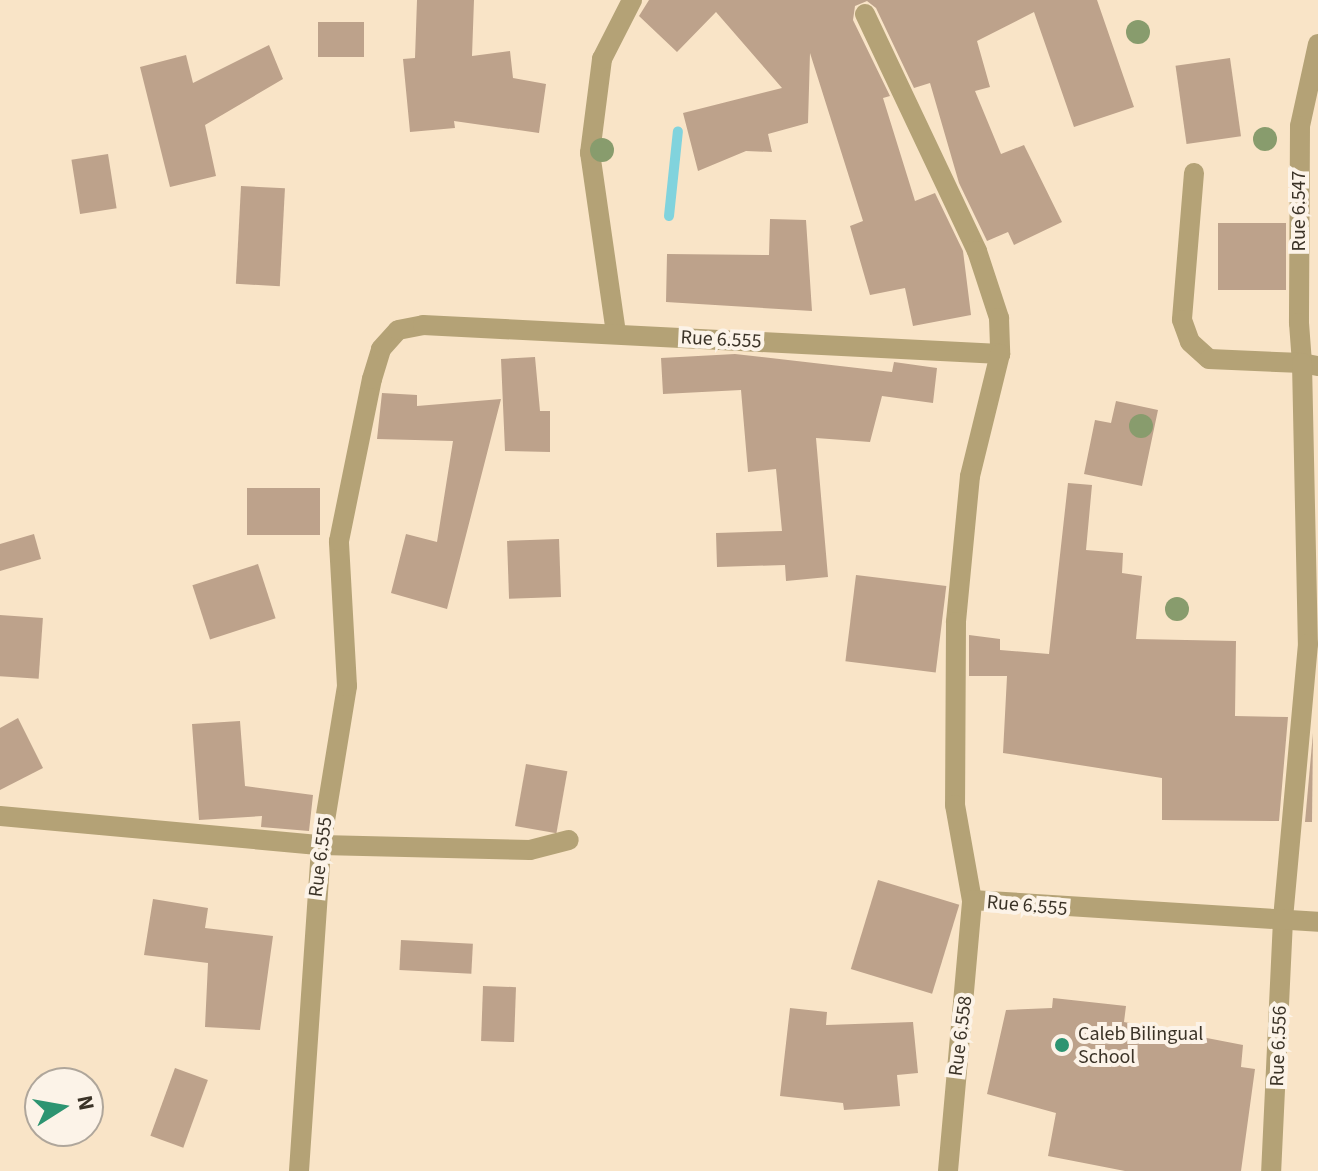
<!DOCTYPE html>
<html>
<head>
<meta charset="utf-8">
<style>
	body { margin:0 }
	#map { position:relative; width:1318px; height:1171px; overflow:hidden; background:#f9e4c7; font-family:"Source Sans 3",sans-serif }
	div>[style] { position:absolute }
	.stream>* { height:10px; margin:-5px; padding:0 5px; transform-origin:5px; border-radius:5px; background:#81d3dd }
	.building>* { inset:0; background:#bda28b; transform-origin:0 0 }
	.minor>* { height:20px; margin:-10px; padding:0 10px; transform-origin:10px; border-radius:10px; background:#b4a276 }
	.trees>* { width:24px; height:24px; margin:-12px; border-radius:50%; background:#889c6d }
	.dots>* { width:22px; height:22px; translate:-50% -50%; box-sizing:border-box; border:4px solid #fcf3e8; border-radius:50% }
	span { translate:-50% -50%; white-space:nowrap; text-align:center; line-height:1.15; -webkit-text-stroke:8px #fcf3e8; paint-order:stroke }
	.street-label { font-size:20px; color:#3b3327 }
	.poi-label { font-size:20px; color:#3b3327 }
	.left { translate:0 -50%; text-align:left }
	.north { position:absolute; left:24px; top:1067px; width:80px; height:80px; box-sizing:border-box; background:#fcf3e8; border:2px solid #afa69b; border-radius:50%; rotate:79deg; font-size:22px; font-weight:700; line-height:32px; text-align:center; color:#3b3327 }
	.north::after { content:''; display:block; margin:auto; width:28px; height:36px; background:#2d9471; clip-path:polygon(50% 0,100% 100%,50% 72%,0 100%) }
</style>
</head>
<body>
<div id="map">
	<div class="stream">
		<i style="left:669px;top:216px;width:85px;rotate:-84deg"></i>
	</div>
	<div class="building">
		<i style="clip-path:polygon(417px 0,474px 0,472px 56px,510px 51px,513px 78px,546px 84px,539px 133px,454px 121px,455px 128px,410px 132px,403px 59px,415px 58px)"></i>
		<i style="clip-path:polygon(649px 0,1097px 0,1134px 107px,1074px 127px,1034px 12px,977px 41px,990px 87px,975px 91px,1001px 154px,1024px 145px,1062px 222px,1014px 245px,1008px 232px,987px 241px,959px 183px,930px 83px,914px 88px,876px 8px,867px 1px,855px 6px,853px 20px,890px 96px,883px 98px,915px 201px,935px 193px,963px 251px,971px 315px,913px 326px,905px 288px,870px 295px,850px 226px,863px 221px,810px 53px,808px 123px,768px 134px,772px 152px,746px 151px,698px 171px,683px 113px,782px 88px,716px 12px,677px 52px,639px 16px)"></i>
		<i style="left:318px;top:22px;width:46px;height:35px"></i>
		<i style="clip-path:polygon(269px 45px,283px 79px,205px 125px,216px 176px,170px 187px,140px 67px,186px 55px,193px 83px)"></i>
		<i style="left:1230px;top:58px;width:79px;height:55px;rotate:82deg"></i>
		<i style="left:108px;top:154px;width:55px;height:37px;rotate:81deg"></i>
		<i style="left:241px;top:186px;width:44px;height:98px;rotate:3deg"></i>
		<i style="clip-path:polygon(770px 219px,806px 220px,812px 311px,666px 302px,667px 254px,769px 255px)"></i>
		<i style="left:1286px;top:223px;width:67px;height:68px;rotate:90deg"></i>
		<i style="clip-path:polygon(735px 354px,892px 372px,894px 362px,937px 368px,933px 403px,882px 396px,870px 442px,816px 438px,828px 577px,786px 581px,785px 565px,717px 567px,716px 533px,782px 531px,776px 469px,748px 472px,741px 390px,663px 394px,661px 358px)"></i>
		<i style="clip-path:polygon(535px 357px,540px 411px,550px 411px,550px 452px,505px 451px,501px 359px)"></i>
		<i style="clip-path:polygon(382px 393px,417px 395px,417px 406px,501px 399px,447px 609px,391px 593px,406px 534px,437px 542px,453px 441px,377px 439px)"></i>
		<i style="clip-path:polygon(1116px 401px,1158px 410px,1142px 486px,1084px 474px,1095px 420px,1111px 423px)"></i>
		<i style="clip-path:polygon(1068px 483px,1092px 485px,1086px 550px,1123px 553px,1122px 573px,1142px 576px,1136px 639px,1236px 641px,1235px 716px,1288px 717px,1279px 821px,1162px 820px,1162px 778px,1003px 753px,1007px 676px,969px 676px,969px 635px,1000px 639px,1000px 650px,1049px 654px)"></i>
		<i style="left:320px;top:488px;width:47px;height:73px;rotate:90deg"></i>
		<i style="clip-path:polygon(34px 534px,41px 559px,0 571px,0 544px)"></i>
		<i style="left:559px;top:539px;width:58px;height:52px;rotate:88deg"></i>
		<i style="left:258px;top:564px;width:57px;height:69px;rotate:72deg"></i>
		<i style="left:856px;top:575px;width:91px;height:87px;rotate:7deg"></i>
		<i style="left:0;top:615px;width:43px;height:61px;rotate:4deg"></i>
		<i style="clip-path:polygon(18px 718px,43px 768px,0 790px,0 728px)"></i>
		<i style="clip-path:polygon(240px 721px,245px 786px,313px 795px,309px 831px,261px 827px,262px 816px,199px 820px,192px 724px)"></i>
		<i style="clip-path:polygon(1313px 733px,1312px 822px,1305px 822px)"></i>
		<i style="left:526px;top:764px;width:42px;height:63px;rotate:10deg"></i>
		<i style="left:878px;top:880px;width:85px;height:93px;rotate:17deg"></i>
		<i style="clip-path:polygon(153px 899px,208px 908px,205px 928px,273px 936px,260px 1030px,205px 1027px,208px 963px,144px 955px)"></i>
		<i style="left:401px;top:940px;width:72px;height:30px;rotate:3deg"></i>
		<i style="left:483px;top:986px;width:33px;height:55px;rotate:2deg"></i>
		<i style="clip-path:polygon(1053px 998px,1126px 1006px,1124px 1022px,1243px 1045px,1241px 1067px,1255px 1069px,1241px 1171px,1125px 1171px,1048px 1156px,1056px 1113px,987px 1094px,1006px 1010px,1052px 1008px)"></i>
		<i style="clip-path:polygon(790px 1008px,827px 1012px,826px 1025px,913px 1022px,918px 1073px,897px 1075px,900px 1106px,844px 1110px,843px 1103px,780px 1096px)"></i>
		<i style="left:175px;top:1068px;width:35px;height:72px;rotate:20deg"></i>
	</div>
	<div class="minor">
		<i style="left:865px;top:14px;width:262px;rotate:64.7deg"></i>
		<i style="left:977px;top:251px;width:71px;rotate:71.8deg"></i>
		<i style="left:999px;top:318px;width:36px;rotate:88deg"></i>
		<i style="left:1318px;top:44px;width:84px;rotate:102.4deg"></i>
		<i style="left:1300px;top:126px;width:197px;rotate:90.3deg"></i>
		<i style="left:1299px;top:323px;width:40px;rotate:85.7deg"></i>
		<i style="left:1302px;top:363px;width:16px;rotate:11deg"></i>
		<i style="left:1194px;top:173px;width:147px;rotate:94.7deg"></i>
		<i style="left:1182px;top:320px;width:23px;rotate:70deg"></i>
		<i style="left:1190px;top:342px;width:25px;rotate:42deg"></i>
		<i style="left:1209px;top:359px;width:93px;rotate:2.5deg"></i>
		<i style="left:1302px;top:363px;width:281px;rotate:88.8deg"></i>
		<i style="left:1308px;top:644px;width:277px;rotate:95.2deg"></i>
		<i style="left:1283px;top:920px;width:251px;rotate:92.7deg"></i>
		<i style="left:616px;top:333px;width:182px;rotate:-98.2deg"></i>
		<i style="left:590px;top:153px;width:95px;rotate:-82.7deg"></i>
		<i style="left:602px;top:59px;width:66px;rotate:-63deg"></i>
		<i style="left:0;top:816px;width:322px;rotate:5.2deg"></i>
		<i style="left:321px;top:845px;width:209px;rotate:1.4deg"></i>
		<i style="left:530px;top:850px;width:40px;rotate:-14.4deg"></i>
		<i style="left:299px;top:1171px;width:327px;rotate:-86.1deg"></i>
		<i style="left:321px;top:845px;width:161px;rotate:-80.7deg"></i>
		<i style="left:347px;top:686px;width:145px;rotate:-93.2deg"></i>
		<i style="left:339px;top:541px;width:165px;rotate:-78.5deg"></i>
		<i style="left:372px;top:379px;width:31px;rotate:-73deg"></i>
		<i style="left:381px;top:349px;width:25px;rotate:-48deg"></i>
		<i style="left:398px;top:330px;width:25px;rotate:-11deg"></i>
		<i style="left:423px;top:325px;width:578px;rotate:2.88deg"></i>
		<i style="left:1000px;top:354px;width:126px;rotate:103.8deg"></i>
		<i style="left:970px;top:476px;width:147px;rotate:95.5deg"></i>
		<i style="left:956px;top:622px;width:183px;rotate:90.3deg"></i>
		<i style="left:955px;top:805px;width:97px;rotate:79.9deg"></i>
		<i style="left:972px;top:900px;width:347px;rotate:3.6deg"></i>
		<i style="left:948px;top:1171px;width:272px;rotate:-84.9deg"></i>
	</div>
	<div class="trees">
		<i style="left:1138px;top:32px"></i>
		<i style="left:1265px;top:139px"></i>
		<i style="left:602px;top:150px"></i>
		<i style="left:1141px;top:426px"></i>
		<i style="left:1177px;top:609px"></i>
	</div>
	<div class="dots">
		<i style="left:1062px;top:1045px;background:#2d9471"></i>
	</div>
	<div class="street-label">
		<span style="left:1299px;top:211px;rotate:-90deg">Rue 6.547</span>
		<span style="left:721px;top:340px;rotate:3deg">Rue 6.555</span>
		<span style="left:321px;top:857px;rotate:-83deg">Rue 6.555</span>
		<span style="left:1027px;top:906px;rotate:5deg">Rue 6.555</span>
		<span style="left:961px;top:1036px;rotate:-83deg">Rue 6.558</span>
		<span style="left:1279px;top:1046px;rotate:-88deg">Rue 6.556</span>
	</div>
	<div class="poi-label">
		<span class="left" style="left:1078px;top:1046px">Caleb Bilingual<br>School</span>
	</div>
	<div class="north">N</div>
</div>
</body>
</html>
